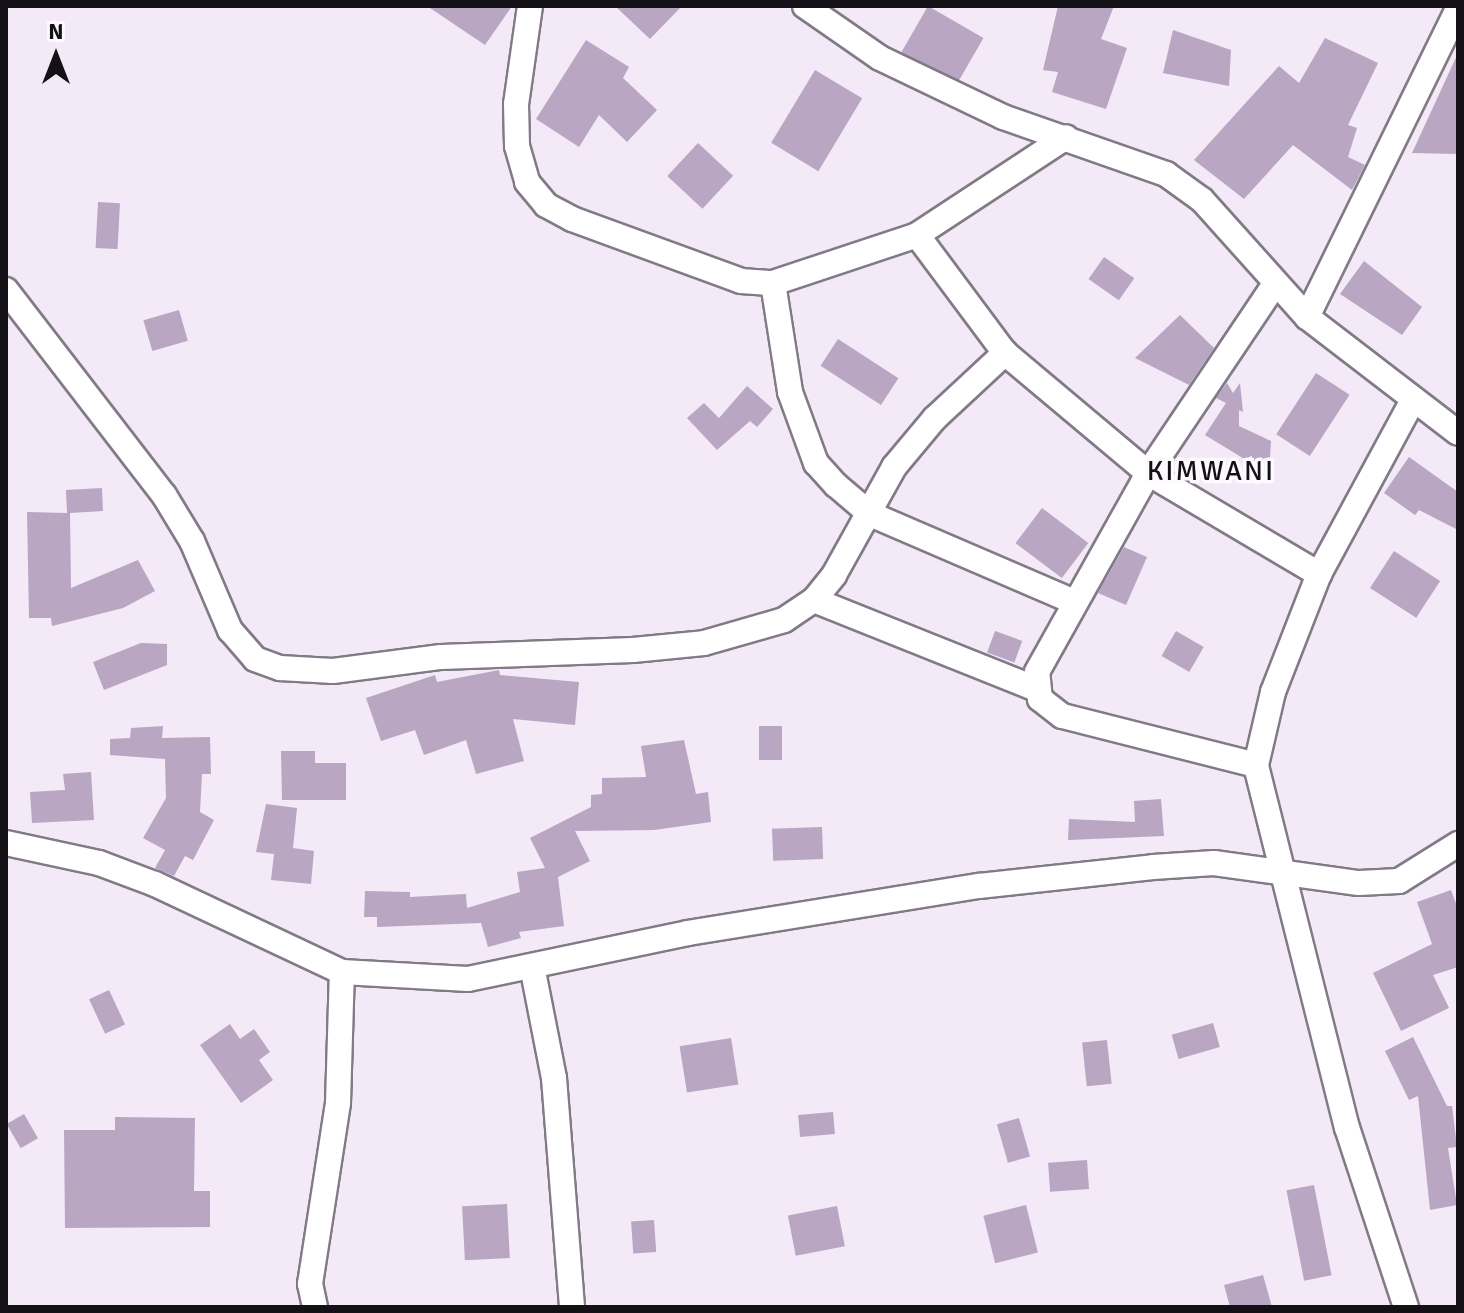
<!DOCTYPE html>
<html>
<head>
<meta charset="utf-8">
<style>
	body { margin:0 }
	#map { position:relative; width:1464px; height:1313px; overflow:hidden; background:#f3e9f7; font-family:Signika,sans-serif }
	div>[style] { position:absolute }
	.building>* { inset:0; background:#b9a6c2; transform-origin:0 0 }
	.roads { filter:drop-shadow(2px 0 #827a87) drop-shadow(-2px 0 #827a87) drop-shadow(0 2px #827a87) drop-shadow(0 -2px #827a87) }
	.minor>* { height:24px; margin:-12px; padding:0 12px; transform-origin:12px; border-radius:12px; background:#fff }
	span { translate:-50% -50%; white-space:nowrap; text-align:center; line-height:1.15; -webkit-text-stroke:7px #fdf9fe; paint-order:stroke }
	.quarter-label { font-size:28px; color:#141116; letter-spacing:2px }
	.frame { position:absolute; inset:0; border:8px solid #141116; pointer-events:none }
	.north { position:absolute; left:16px; top:16px; width:80px; height:80px; -webkit-text-stroke:6px #fdf9fe; paint-order:stroke; rotate:0deg; font-size:22px; font-weight:700; line-height:32px; text-align:center; color:#141116 }
	.north::after { content:''; display:block; margin:auto; width:28px; height:36px; background:#141116; clip-path:polygon(50% 0,100% 100%,50% 72%,0 100%) }
</style>
</head>
<body>
<div id="map">
	<div class="building">
		<i style="clip-path:polygon(427px 6px,512px 6px,485px 45px)"></i>
		<i style="clip-path:polygon(615px 6px,682px 6px,650px 39px)"></i>
		<i style="left:928px;top:6px;width:64px;height:53px;rotate:30deg"></i>
		<i style="clip-path:polygon(1058px 6px,1114px 6px,1101px 39px,1127px 48px,1106px 109px,1052px 92px,1058px 72px,1043px 70px)"></i>
		<i style="clip-path:polygon(1173px 30px,1231px 50px,1229px 86px,1163px 73px)"></i>
		<i style="clip-path:polygon(1325px 38px,1378px 63px,1348px 125px,1357px 128px,1348px 157px,1365px 165px,1352px 190px,1293px 145px,1244px 199px,1194px 160px,1279px 66px,1299px 83px)"></i>
		<i style="clip-path:polygon(586px 40px,629px 67px,623px 78px,657px 110px,627px 142px,599px 115px,579px 147px,536px 119px)"></i>
		<i style="clip-path:polygon(1458px 53px,1458px 154px,1412px 153px)"></i>
		<i style="left:815px;top:70px;width:55px;height:85px;rotate:31deg"></i>
		<i style="left:698px;top:143px;width:48px;height:45px;rotate:43deg"></i>
		<i style="left:98px;top:202px;width:22px;height:46px;rotate:3deg"></i>
		<i style="left:1104px;top:257px;width:37px;height:27px;rotate:35deg"></i>
		<i style="clip-path:polygon(1364px 261px,1422px 307px,1402px 335px,1340px 294px)"></i>
		<i style="left:179px;top:310px;width:32px;height:37px;rotate:74deg"></i>
		<i style="clip-path:polygon(1180px 315px,1214px 348px,1189px 385px,1135px 358px)"></i>
		<i style="left:838px;top:339px;width:72px;height:32px;rotate:33deg"></i>
		<i style="left:1316px;top:373px;width:40px;height:73px;rotate:33deg"></i>
		<i style="clip-path:polygon(1227px 383px,1233px 393px,1240px 383px,1243px 412px,1239px 410px,1239px 426px,1271px 441px,1269px 474px,1205px 435px,1226px 403px,1216px 398px)"></i>
		<i style="clip-path:polygon(747px 386px,773px 409px,757px 427px,750px 421px,717px 450px,687px 418px,704px 403px,719px 418px)"></i>
		<i style="clip-path:polygon(1409px 457px,1458px 492px,1458px 530px,1419px 510px,1415px 515px,1384px 493px)"></i>
		<i style="clip-path:polygon(102px 488px,103px 511px,70px 513px,71px 588px,138px 560px,155px 591px,123px 608px,52px 626px,51px 618px,29px 618px,27px 512px,67px 513px,66px 490px)"></i>
		<i style="left:1042px;top:508px;width:58px;height:44px;rotate:37deg"></i>
		<i style="clip-path:polygon(1124px 547px,1147px 557px,1126px 605px,1098px 593px)"></i>
		<i style="left:1394px;top:551px;width:55px;height:44px;rotate:33deg"></i>
		<i style="left:995px;top:631px;width:29px;height:23px;rotate:20deg"></i>
		<i style="left:1176px;top:631px;width:32px;height:29px;rotate:30deg"></i>
		<i style="clip-path:polygon(141px 643px,167px 644px,167px 665px,104px 690px,93px 662px)"></i>
		<i style="clip-path:polygon(499px 670px,500px 675px,579px 682px,575px 725px,513px 719px,524px 761px,476px 774px,466px 740px,424px 755px,415px 730px,381px 741px,366px 698px,435px 675px,437px 682px)"></i>
		<i style="clip-path:polygon(163px 726px,162px 738px,210px 737px,211px 774px,202px 774px,200px 812px,214px 820px,193px 860px,185px 856px,174px 876px,155px 868px,165px 850px,143px 838px,166px 798px,165px 759px,110px 755px,110px 739px,130px 738px,131px 728px)"></i>
		<i style="left:759px;top:726px;width:23px;height:34px"></i>
		<i style="clip-path:polygon(684px 740px,696px 794px,708px 792px,711px 822px,654px 830px,575px 831px,590px 861px,558px 877px,564px 926px,519px 932px,521px 938px,488px 947px,481px 923px,377px 927px,377px 917px,364px 917px,365px 891px,410px 892px,410px 897px,466px 894px,467px 908px,520px 892px,517px 872px,545px 868px,530px 838px,591px 807px,591px 795px,602px 794px,602px 778px,646px 777px,641px 746px)"></i>
		<i style="clip-path:polygon(281px 751px,315px 751px,315px 763px,346px 763px,346px 800px,282px 800px)"></i>
		<i style="clip-path:polygon(91px 772px,94px 820px,32px 823px,30px 792px,65px 790px,63px 774px)"></i>
		<i style="clip-path:polygon(1161px 799px,1164px 836px,1068px 840px,1069px 819px,1135px 822px,1134px 801px)"></i>
		<i style="clip-path:polygon(266px 804px,297px 808px,293px 848px,314px 851px,311px 884px,271px 880px,274px 854px,256px 852px)"></i>
		<i style="left:822px;top:827px;width:32px;height:50px;rotate:88deg"></i>
		<i style="clip-path:polygon(1451px 890px,1458px 909px,1458px 967px,1433px 975px,1449px 1008px,1401px 1031px,1373px 973px,1432px 944px,1417px 902px)"></i>
		<i style="left:109px;top:990px;width:38px;height:22px;rotate:65deg"></i>
		<i style="left:1213px;top:1023px;width:25px;height:43px;rotate:74deg"></i>
		<i style="clip-path:polygon(230px 1024px,240px 1039px,254px 1029px,270px 1052px,259px 1060px,273px 1080px,241px 1103px,200px 1045px)"></i>
		<i style="clip-path:polygon(1413px 1037px,1447px 1106px,1452px 1106px,1457px 1147px,1448px 1148px,1457px 1205px,1430px 1210px,1418px 1096px,1409px 1100px,1385px 1051px)"></i>
		<i style="left:731px;top:1038px;width:47px;height:52px;rotate:81deg"></i>
		<i style="left:1107px;top:1040px;width:44px;height:25px;rotate:84deg"></i>
		<i style="left:833px;top:1112px;width:22px;height:35px;rotate:85deg"></i>
		<i style="left:24px;top:1114px;width:28px;height:20px;rotate:60deg"></i>
		<i style="clip-path:polygon(115px 1117px,195px 1118px,194px 1191px,210px 1191px,210px 1227px,65px 1228px,64px 1130px,115px 1130px)"></i>
		<i style="left:1019px;top:1118px;width:40px;height:23px;rotate:74deg"></i>
		<i style="left:1087px;top:1160px;width:29px;height:39px;rotate:86deg"></i>
		<i style="left:1314px;top:1185px;width:92px;height:28px;rotate:79deg"></i>
		<i style="left:507px;top:1204px;width:54px;height:45px;rotate:87deg"></i>
		<i style="left:1026px;top:1205px;width:49px;height:44px;rotate:76deg"></i>
		<i style="left:837px;top:1206px;width:41px;height:50px;rotate:79deg"></i>
		<i style="left:654px;top:1220px;width:32px;height:23px;rotate:86deg"></i>
		<i style="clip-path:polygon(1263px 1275px,1272px 1307px,1230px 1307px,1224px 1285px)"></i>
	</div>
	<div class="roads">
		<div class="minor">
			<i style="left:530px;top:6px;width:99px;rotate:98.1deg"></i>
			<i style="left:516px;top:104px;width:42px;rotate:88.6deg"></i>
			<i style="left:517px;top:146px;width:37px;rotate:74deg"></i>
			<i style="left:527px;top:182px;width:30px;rotate:50deg"></i>
			<i style="left:546px;top:205px;width:30px;rotate:28deg"></i>
			<i style="left:572px;top:219px;width:180px;rotate:20.1deg"></i>
			<i style="left:741px;top:281px;width:32px;rotate:4deg"></i>
			<i style="left:773px;top:283px;width:152px;rotate:-18.4deg"></i>
			<i style="left:917px;top:235px;width:178px;rotate:-33.3deg"></i>
			<i style="left:805px;top:6px;width:91px;rotate:34.7deg"></i>
			<i style="left:880px;top:58px;width:136px;rotate:25.6deg"></i>
			<i style="left:1003px;top:117px;width:173px;rotate:19.3deg"></i>
			<i style="left:1166px;top:174px;width:44px;rotate:35.8deg"></i>
			<i style="left:1202px;top:200px;width:157px;rotate:48.1deg"></i>
			<i style="left:1307px;top:317px;width:190px;rotate:37.5deg"></i>
			<i style="left:917px;top:235px;width:147px;rotate:53.3deg"></i>
			<i style="left:1005px;top:353px;width:187px;rotate:40deg"></i>
			<i style="left:1148px;top:473px;width:199px;rotate:30.6deg"></i>
			<i style="left:773px;top:283px;width:110px;rotate:81.1deg"></i>
			<i style="left:790px;top:392px;width:76px;rotate:69.9deg"></i>
			<i style="left:816px;top:463px;width:30px;rotate:48deg"></i>
			<i style="left:836px;top:485px;width:45px;rotate:40.5deg"></i>
			<i style="left:870px;top:514px;width:222px;rotate:23.3deg"></i>
			<i style="left:6px;top:290px;width:259px;rotate:52.4deg"></i>
			<i style="left:164px;top:495px;width:54px;rotate:58.7deg"></i>
			<i style="left:192px;top:541px;width:97px;rotate:66.9deg"></i>
			<i style="left:230px;top:630px;width:38px;rotate:49deg"></i>
			<i style="left:255px;top:659px;width:27px;rotate:20deg"></i>
			<i style="left:280px;top:668px;width:53px;rotate:3.2deg"></i>
			<i style="left:333px;top:671px;width:109px;rotate:-7.4deg"></i>
			<i style="left:441px;top:657px;width:192px;rotate:-2.1deg"></i>
			<i style="left:633px;top:650px;width:71px;rotate:-5.6deg"></i>
			<i style="left:704px;top:643px;width:83px;rotate:-16deg"></i>
			<i style="left:784px;top:620px;width:36px;rotate:-34deg"></i>
			<i style="left:814px;top:600px;width:32px;rotate:-51deg"></i>
			<i style="left:834px;top:575px;width:124px;rotate:-60.9deg"></i>
			<i style="left:894px;top:467px;width:64px;rotate:-50.1deg"></i>
			<i style="left:935px;top:418px;width:96px;rotate:-42.9deg"></i>
			<i style="left:1307px;top:317px;width:343px;rotate:-63.9deg"></i>
			<i style="left:814px;top:600px;width:240px;rotate:21.8deg"></i>
			<i style="left:1256px;top:765px;width:200px;rotate:-165.8deg"></i>
			<i style="left:1062px;top:716px;width:28px;rotate:-142deg"></i>
			<i style="left:1040px;top:699px;width:27px;rotate:-96deg"></i>
			<i style="left:1037px;top:672px;width:228px;rotate:-60.8deg"></i>
			<i style="left:1148px;top:473px;width:228px;rotate:-56.1deg"></i>
			<i style="left:6px;top:843px;width:95px;rotate:12.1deg"></i>
			<i style="left:99px;top:863px;width:60px;rotate:20.6deg"></i>
			<i style="left:155px;top:884px;width:207px;rotate:25.2deg"></i>
			<i style="left:342px;top:972px;width:126px;rotate:3.2deg"></i>
			<i style="left:468px;top:979px;width:225px;rotate:-11.8deg"></i>
			<i style="left:688px;top:933px;width:295px;rotate:-9.2deg"></i>
			<i style="left:979px;top:886px;width:175px;rotate:-6.2deg"></i>
			<i style="left:1153px;top:867px;width:61px;rotate:-3.8deg"></i>
			<i style="left:1214px;top:863px;width:146px;rotate:7.9deg"></i>
			<i style="left:1359px;top:883px;width:40px;rotate:-2.9deg"></i>
			<i style="left:1399px;top:881px;width:70px;rotate:-32.1deg"></i>
			<i style="left:532px;top:966px;width:114px;rotate:78.9deg"></i>
			<i style="left:554px;top:1078px;width:230px;rotate:85.5deg"></i>
			<i style="left:315px;top:1307px;width:24px;rotate:-102deg"></i>
			<i style="left:310px;top:1284px;width:183px;rotate:-81.2deg"></i>
			<i style="left:338px;top:1103px;width:131px;rotate:-88.3deg"></i>
			<i style="left:1406px;top:1307px;width:188px;rotate:-108.2deg"></i>
			<i style="left:1347px;top:1128px;width:374px;rotate:-104.1deg"></i>
			<i style="left:1256px;top:765px;width:75px;rotate:-76.9deg"></i>
			<i style="left:1273px;top:692px;width:127px;rotate:-68.7deg"></i>
			<i style="left:1319px;top:574px;width:196px;rotate:-61.6deg"></i>
		</div>
	</div>
	<div class="quarter-label">
		<span style="left:1211px;top:471px">KIMWANI</span>
	</div>
	<div class="frame"></div>
	<div class="north">N</div>
</div>
</body>
</html>
